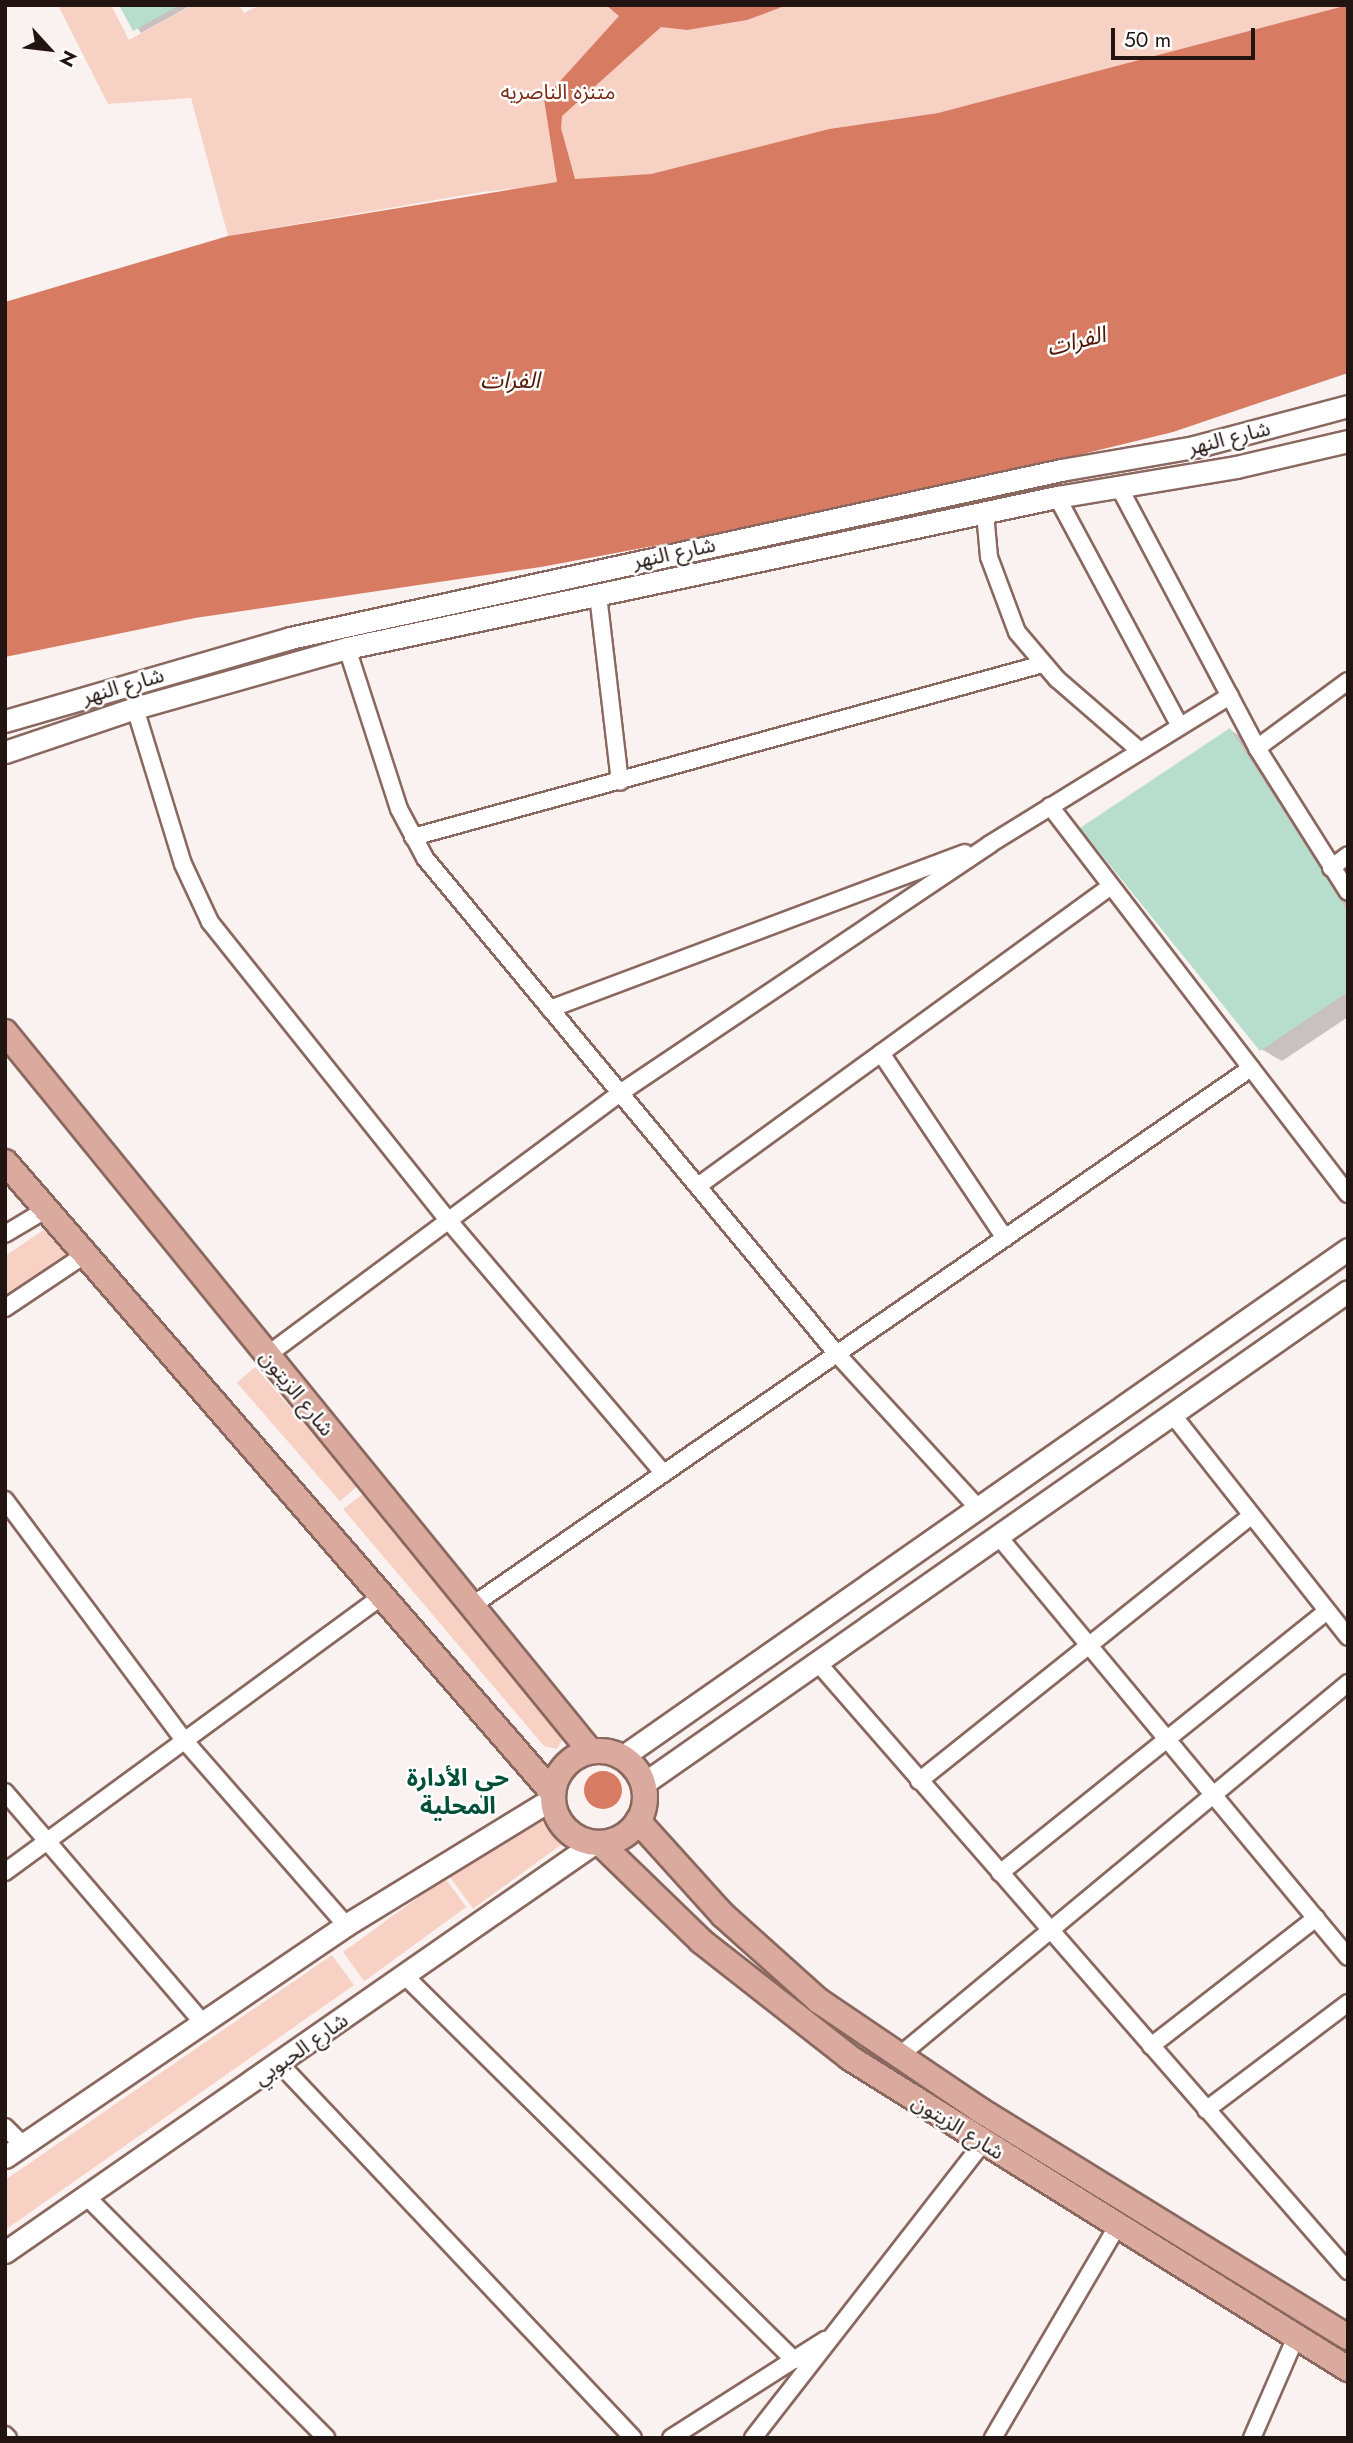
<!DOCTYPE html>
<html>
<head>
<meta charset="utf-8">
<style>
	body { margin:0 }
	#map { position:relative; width:1353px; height:2443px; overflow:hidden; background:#faf2f0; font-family:Jost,"Noto Sans Arabic",sans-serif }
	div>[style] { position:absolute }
	.green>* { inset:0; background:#f8d1c5; transform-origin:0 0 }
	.water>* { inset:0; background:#d77c63 }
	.round { border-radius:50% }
	.shadow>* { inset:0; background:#0003 }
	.building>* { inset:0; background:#b7ddcc }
	.roads { filter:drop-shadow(2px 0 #8a685f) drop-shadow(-2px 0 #8a685f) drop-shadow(0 2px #8a685f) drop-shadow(0 -2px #8a685f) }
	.minor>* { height:16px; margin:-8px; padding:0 8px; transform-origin:8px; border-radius:8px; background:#fff }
	.secondary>* { height:21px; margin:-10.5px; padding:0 10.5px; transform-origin:10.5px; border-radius:10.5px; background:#fff }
	.primary>* { height:24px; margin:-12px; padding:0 12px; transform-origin:12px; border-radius:12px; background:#daaa9e }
	.primary>.ring { margin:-12px; padding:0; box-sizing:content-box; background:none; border:24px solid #daaa9e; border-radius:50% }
	span { translate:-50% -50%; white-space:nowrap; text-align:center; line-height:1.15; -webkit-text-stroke:5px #fff; paint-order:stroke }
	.park-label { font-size:21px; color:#7f2c14 }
	.street-label { font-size:21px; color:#221511 }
	.water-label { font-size:23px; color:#521908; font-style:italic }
	.quarter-label { font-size:24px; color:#005039; font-weight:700 }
	.frame { position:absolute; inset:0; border:7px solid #221511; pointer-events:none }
	.north { position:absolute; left:14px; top:14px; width:70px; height:70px; -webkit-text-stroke:5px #fff; paint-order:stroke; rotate:117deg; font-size:19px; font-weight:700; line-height:28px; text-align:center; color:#221511 }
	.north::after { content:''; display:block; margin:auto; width:24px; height:32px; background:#221511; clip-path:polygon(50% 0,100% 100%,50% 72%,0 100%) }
	.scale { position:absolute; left:1111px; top:28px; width:144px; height:32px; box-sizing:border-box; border:4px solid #221511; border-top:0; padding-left:9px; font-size:21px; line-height:24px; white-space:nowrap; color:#221511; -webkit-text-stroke:5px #fff; paint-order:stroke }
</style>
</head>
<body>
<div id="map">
	<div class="green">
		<i style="clip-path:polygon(58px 5px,111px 5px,129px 40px,193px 5px,239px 5px,244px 13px,260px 5px,1348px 5px,1055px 85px,938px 113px,829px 129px,651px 174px,482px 192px,228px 236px,191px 98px,108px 104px)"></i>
		<i style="clip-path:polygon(51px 1225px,71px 1256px,5px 1301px,5px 1256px)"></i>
		<i style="left:255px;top:1367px;width:157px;height:24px;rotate:49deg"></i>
		<i style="clip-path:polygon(363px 1494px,561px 1725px,563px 1739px,557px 1749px,544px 1746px,343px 1509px)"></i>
		<i style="left:544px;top:1809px;width:39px;height:116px;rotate:54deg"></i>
		<i style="left:445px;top:1878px;width:36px;height:126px;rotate:54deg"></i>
		<i style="clip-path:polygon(332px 1955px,354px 1985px,5px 2230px,5px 2180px)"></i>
	</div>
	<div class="water">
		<i style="clip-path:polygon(606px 5px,787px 5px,747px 20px,687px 30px,661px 27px,562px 116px,561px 128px,575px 179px,651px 174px,829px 129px,938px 113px,1348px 5px,1348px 373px,1173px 432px,882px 503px,541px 567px,195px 618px,5px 657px,5px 302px,228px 236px,557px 182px,544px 99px,619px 16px)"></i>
		<i class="round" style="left:584px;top:1771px;width:38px;height:38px"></i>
	</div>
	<div class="shadow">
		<i style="clip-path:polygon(121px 5px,192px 5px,141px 33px)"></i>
		<i style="clip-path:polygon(1230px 730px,1250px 742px,1348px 894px,1348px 1017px,1282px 1061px,1261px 1049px)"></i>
	</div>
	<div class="building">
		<i style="clip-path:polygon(119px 5px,180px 5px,133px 31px)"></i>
		<i style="clip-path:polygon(1230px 728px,1348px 912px,1348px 992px,1260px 1051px,1080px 828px)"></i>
	</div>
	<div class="roads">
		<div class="minor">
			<i style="left:1118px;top:485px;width:297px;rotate:62.1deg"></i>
			<i style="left:1257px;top:748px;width:170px;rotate:57.7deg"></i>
			<i style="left:1057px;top:497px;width:259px;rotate:61.8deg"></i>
			<i style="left:985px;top:513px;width:44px;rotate:84.8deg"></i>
			<i style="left:989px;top:557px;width:80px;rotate:69.5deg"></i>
			<i style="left:1017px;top:632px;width:62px;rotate:49.6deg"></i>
			<i style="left:1057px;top:679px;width:108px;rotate:40.9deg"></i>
			<i style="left:598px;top:595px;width:188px;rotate:83.3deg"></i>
			<i style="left:347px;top:648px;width:169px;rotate:72.1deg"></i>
			<i style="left:399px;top:809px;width:55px;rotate:62deg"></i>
			<i style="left:425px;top:858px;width:645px;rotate:50.29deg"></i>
			<i style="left:837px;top:1354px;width:210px;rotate:47.5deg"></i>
			<i style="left:135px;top:708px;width:163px;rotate:72.9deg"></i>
			<i style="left:183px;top:864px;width:64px;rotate:65deg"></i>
			<i style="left:210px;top:922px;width:381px;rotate:51.4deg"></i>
			<i style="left:448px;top:1220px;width:333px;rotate:49.6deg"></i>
			<i style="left:1257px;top:748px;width:113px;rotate:-36.4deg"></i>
			<i style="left:1050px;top:806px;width:489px;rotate:52.5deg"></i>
			<i style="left:413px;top:837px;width:653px;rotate:-15.36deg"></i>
			<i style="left:1331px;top:868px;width:21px;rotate:-37deg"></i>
			<i style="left:550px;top:1009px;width:443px;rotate:-20.6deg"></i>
			<i style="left:881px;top:1053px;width:223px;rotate:56.2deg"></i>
			<i style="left:698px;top:1186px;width:510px;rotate:-35.99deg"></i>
			<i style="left:5px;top:1234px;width:49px;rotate:-30.8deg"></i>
			<i style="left:5px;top:1308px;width:97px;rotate:-33.7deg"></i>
			<i style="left:266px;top:1356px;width:441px;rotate:-36.6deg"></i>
			<i style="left:620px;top:1093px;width:446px;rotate:-33.9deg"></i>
			<i style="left:990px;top:844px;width:282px;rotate:-31.7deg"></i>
			<i style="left:1172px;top:1414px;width:284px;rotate:51.7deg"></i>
			<i style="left:5px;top:1500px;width:299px;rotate:53.3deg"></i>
			<i style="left:184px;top:1740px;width:246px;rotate:48.8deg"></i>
			<i style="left:999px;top:1537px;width:546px;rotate:50.28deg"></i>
			<i style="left:470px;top:1607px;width:949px;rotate:-34.61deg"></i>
			<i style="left:818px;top:1663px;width:807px;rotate:48.92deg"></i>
			<i style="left:919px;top:1781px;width:425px;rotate:-38.6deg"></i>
			<i style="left:5px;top:1792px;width:304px;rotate:49.4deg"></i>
			<i style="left:5px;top:1872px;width:467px;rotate:-36.2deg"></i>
			<i style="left:1000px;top:1873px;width:419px;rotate:-38.7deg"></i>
			<i style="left:405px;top:1976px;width:547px;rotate:44.63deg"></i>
			<i style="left:1151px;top:2046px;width:209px;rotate:-37.8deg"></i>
			<i style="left:899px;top:2056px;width:584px;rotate:-39.72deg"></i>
			<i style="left:280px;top:2064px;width:514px;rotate:46.65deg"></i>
			<i style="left:1206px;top:2110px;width:178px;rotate:-37deg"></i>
			<i style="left:5px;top:2127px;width:24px;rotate:45deg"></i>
			<i style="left:88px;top:2198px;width:338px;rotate:45.2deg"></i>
			<i style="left:5px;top:2435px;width:4px;rotate:45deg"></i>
			<i style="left:671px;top:2438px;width:183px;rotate:-32.5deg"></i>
			<i style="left:753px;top:2438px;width:374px;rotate:-52.1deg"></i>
			<i style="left:993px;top:2438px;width:245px;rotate:-59.6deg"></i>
			<i style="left:1252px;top:2438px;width:110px;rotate:-66.5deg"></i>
		</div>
		<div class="secondary">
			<i style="left:5px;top:721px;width:297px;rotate:-16.2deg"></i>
			<i style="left:290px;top:638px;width:789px;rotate:-12.29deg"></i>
			<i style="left:1061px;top:470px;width:135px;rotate:-9.8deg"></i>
			<i style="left:1194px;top:447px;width:159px;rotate:-14.9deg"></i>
			<i style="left:5px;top:752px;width:137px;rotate:-18.7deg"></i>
			<i style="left:135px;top:708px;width:220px;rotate:-15.8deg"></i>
			<i style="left:347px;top:648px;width:726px;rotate:-12.01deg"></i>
			<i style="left:1057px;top:497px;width:181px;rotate:-9.5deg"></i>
			<i style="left:1236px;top:467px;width:115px;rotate:-13.1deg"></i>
			<i style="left:622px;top:1757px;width:886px;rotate:-34.98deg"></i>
			<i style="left:643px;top:1784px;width:860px;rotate:-34.96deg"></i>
			<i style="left:5px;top:2157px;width:412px;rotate:-34.2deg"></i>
			<i style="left:346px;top:1925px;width:243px;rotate:-31.5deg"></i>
			<i style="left:5px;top:2252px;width:717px;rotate:-34.78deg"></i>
		</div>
		<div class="primary">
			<i style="left:5px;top:1032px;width:928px;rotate:50.86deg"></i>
			<i style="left:5px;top:1162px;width:836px;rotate:49.03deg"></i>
			<i class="ring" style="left:553px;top:1751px;width:68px;height:68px"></i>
			<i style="left:638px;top:1821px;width:127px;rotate:47.9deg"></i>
			<i style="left:723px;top:1915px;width:129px;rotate:41.9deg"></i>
			<i style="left:819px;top:2001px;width:194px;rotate:34.1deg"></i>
			<i style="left:980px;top:2110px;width:432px;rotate:31.7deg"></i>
			<i style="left:600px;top:1843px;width:141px;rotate:44.1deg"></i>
			<i style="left:701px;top:1941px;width:189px;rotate:38.1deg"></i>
			<i style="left:850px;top:2058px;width:587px;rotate:31.98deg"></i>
		</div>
	</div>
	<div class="park-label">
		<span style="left:558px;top:92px">متنزه الناصريه</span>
	</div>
	<div class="street-label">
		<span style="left:1229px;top:438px;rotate:-14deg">شارع النهر</span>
		<span style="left:674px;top:553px;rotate:-12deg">شارع النهر</span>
		<span style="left:123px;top:686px;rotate:-16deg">شارع النهر</span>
		<span style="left:297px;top:1393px;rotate:51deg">شارع الزيتون</span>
		<span style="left:301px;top:2049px;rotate:-35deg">شارع الحبوبي</span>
		<span style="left:958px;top:2127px;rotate:32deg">شارع الزيتون</span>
	</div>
	<div class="water-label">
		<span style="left:1076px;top:341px;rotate:-14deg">الفرات</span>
		<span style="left:510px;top:380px">الفرات</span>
	</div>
	<div class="quarter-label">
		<span style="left:458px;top:1792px">حي الأدارة<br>المحلية</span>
	</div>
	<div class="frame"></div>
	<div class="north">N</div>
	<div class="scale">50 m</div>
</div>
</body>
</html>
